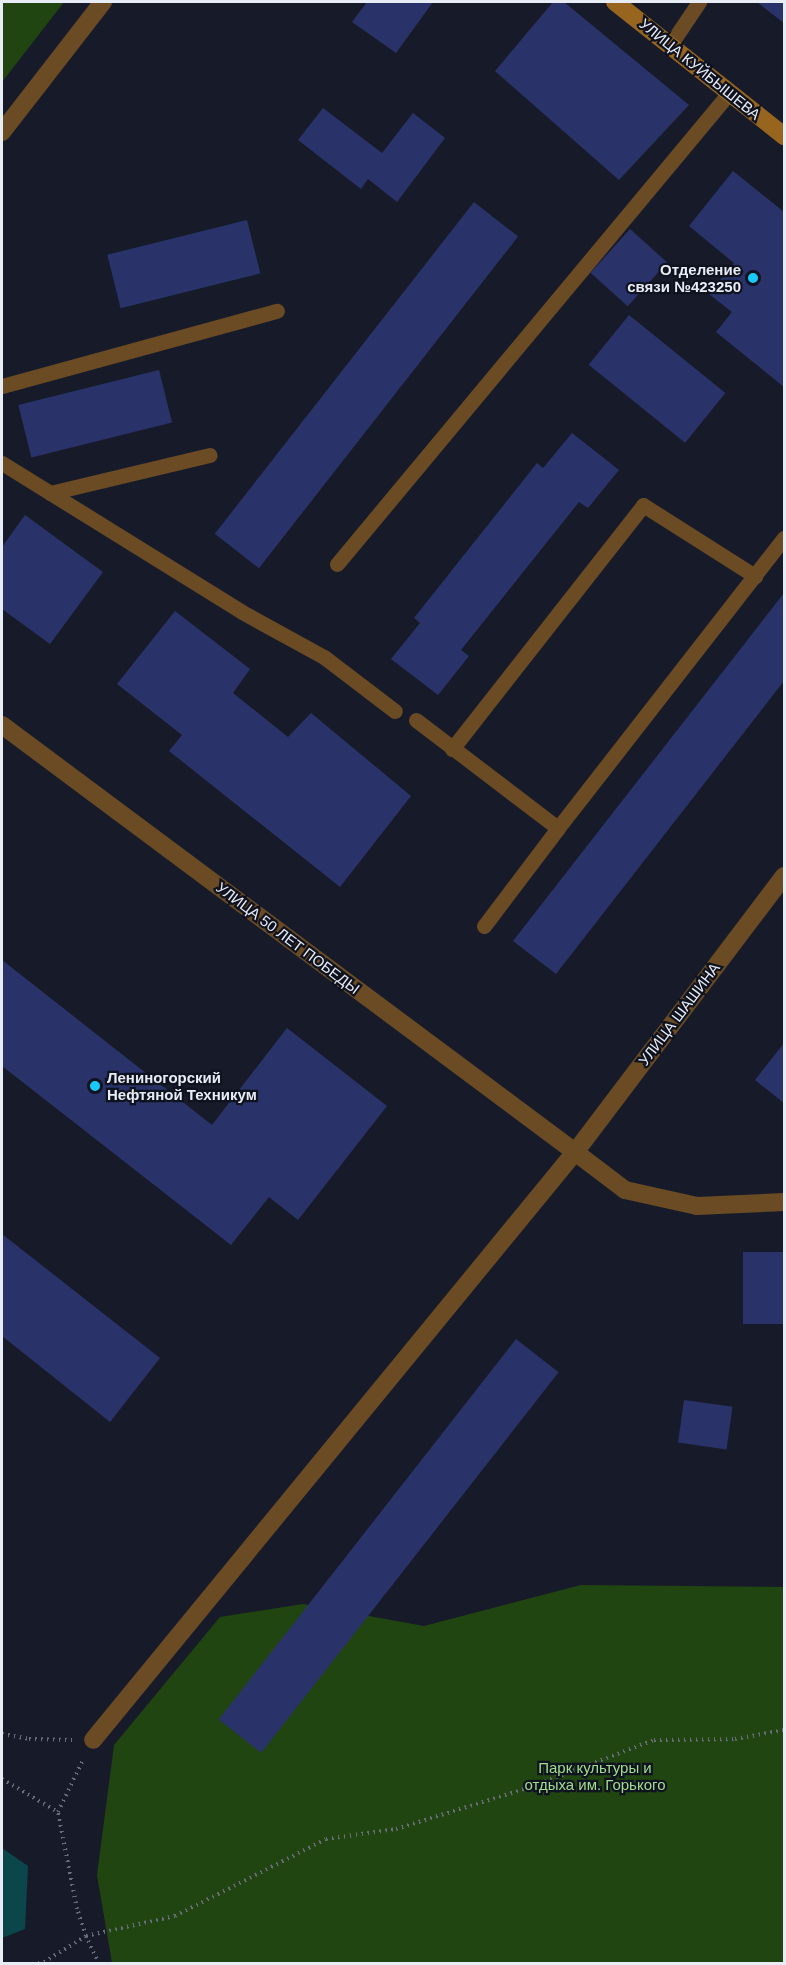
<!DOCTYPE html>
<html>
<head>
<meta charset="utf-8">
<style>
	body { margin:0 }
	#map { position:relative; width:786px; height:1965px; overflow:hidden; background:#171b29; font-family:Arial,sans-serif }
	div>[style] { position:absolute }
	.green>* { inset:0; background:#204511 }
	.water>* { inset:0; background:#0b464b }
	.building>* { inset:0; background:#293369; transform-origin:0 0 }
	.path>* { height:4px; margin-top:-2px; transform-origin:0; background:repeating-linear-gradient(90deg,#696d79 0 1.5px,transparent 0 6px) }
	.service>* { height:15px; margin:-7.5px; padding:0 7.5px; transform-origin:7.5px; border-radius:7.5px; background:#6a4b24 }
	.pedestrian>* { height:18px; margin:-9px; padding:0 9px; transform-origin:9px; border-radius:9px; background:#6a4b24 }
	.minor>* { height:18px; margin:-9px; padding:0 9px; transform-origin:9px; border-radius:9px; background:#6a4b24 }
	.tertiary>* { height:18px; margin:-9px; padding:0 9px; transform-origin:9px; border-radius:9px; background:#6a4b24 }
	.secondary>* { height:18px; margin:-9px; padding:0 9px; transform-origin:9px; border-radius:9px; background:#97651e }
	.dots>* { width:16px; height:16px; translate:-50% -50%; box-sizing:border-box; border:3px solid #0f121f; border-radius:50% }
	span { translate:-50% -50%; white-space:nowrap; text-align:center; line-height:1.15; -webkit-text-stroke:4.5px #0f121f; paint-order:stroke }
	.street-label { font-size:15px; color:#e8ecf5 }
	.poi-label { font-size:15px; color:#e8ecf5; font-weight:700 }
	.right { translate:-100% -50%; text-align:right }
	.left { translate:0 -50%; text-align:left }
	.park-label { font-size:15px; color:#a1dd8c }
	.frame { position:absolute; inset:0; border:3px solid #e8ecf5; pointer-events:none }
</style>
</head>
<body>
<div id="map">
	<div class="green">
		<i style="clip-path:polygon(2px 2px,64px 2px,2px 82px)"></i>
		<i style="clip-path:polygon(581px 1585px,784px 1587px,784px 1963px,112px 1963px,97px 1875px,114px 1745px,220px 1617px,303px 1604px,424px 1626px)"></i>
	</div>
	<div class="water">
		<i style="clip-path:polygon(2px 1848px,28px 1866px,25px 1929px,2px 1938px)"></i>
	</div>
	<div class="building">
		<i style="clip-path:polygon(367px 2px,433px 2px,396px 53px,352px 22px)"></i>
		<i style="clip-path:polygon(553px 2px,564px 2px,689px 105px,619px 180px,495px 71px)"></i>
		<i style="clip-path:polygon(757px 2px,784px 2px,784px 23px)"></i>
		<i style="clip-path:polygon(323px 108px,382px 153px,413px 113px,445px 138px,397px 202px,368px 179px,361px 189px,298px 140px)"></i>
		<i style="clip-path:polygon(733px 171px,784px 212px,784px 387px,716px 332px,732px 312px,709px 294px,734px 263px,689px 226px)"></i>
		<i style="left:474px;top:202px;width:56px;height:421px;rotate:38deg"></i>
		<i style="left:247px;top:220px;width:55px;height:144px;rotate:76deg"></i>
		<i style="left:630px;top:229px;width:50px;height:59px;rotate:42deg"></i>
		<i style="left:629px;top:315px;width:124px;height:64px;rotate:39deg"></i>
		<i style="left:159px;top:370px;width:54px;height:145px;rotate:76deg"></i>
		<i style="clip-path:polygon(572px 433px,619px 470px,588px 508px,579px 502px,461px 650px,469px 656px,438px 695px,391px 659px,420px 623px,414px 618px,537px 463px,543px 468px)"></i>
		<i style="clip-path:polygon(25px 515px,103px 572px,50px 644px,2px 609px,2px 547px)"></i>
		<i style="clip-path:polygon(784px 593px,784px 681px,556px 974px,513px 941px)"></i>
		<i style="clip-path:polygon(175px 611px,250px 669px,233px 693px,288px 737px,311px 713px,411px 796px,340px 887px,169px 751px,182px 735px,117px 684px)"></i>
		<i style="clip-path:polygon(2px 960px,212px 1125px,287px 1028px,387px 1106px,298px 1220px,269px 1197px,231px 1245px,2px 1066px)"></i>
		<i style="clip-path:polygon(784px 1043px,784px 1103px,755px 1080px)"></i>
		<i style="clip-path:polygon(2px 1234px,160px 1358px,110px 1422px,2px 1336px)"></i>
		<i style="left:784px;top:1252px;width:72px;height:41px;rotate:90deg"></i>
		<i style="left:516px;top:1339px;width:54px;height:483px;rotate:38deg"></i>
		<i style="left:684px;top:1400px;width:49px;height:43px;rotate:8deg"></i>
	</div>
	<div class="path">
		<i style="left:2px;top:1734px;width:27px;rotate:10deg"></i>
		<i style="left:29px;top:1739px;width:43px;rotate:1.3deg"></i>
		<i style="left:2px;top:1779px;width:65px;rotate:30.5deg"></i>
		<i style="left:32px;top:1964px;width:12px;rotate:-9deg"></i>
		<i style="left:44px;top:1962px;width:49px;rotate:-31.8deg"></i>
		<i style="left:86px;top:1936px;width:28px;rotate:-108deg"></i>
		<i style="left:77px;top:1909px;width:99px;rotate:-101.1deg"></i>
		<i style="left:58px;top:1812px;width:58px;rotate:-64.3deg"></i>
		<i style="left:99px;top:1964px;width:31px;rotate:-115deg"></i>
		<i style="left:86px;top:1936px;width:91px;rotate:-12.7deg"></i>
		<i style="left:175px;top:1916px;width:169px;rotate:-27deg"></i>
		<i style="left:326px;top:1839px;width:71px;rotate:-8.1deg"></i>
		<i style="left:396px;top:1829px;width:138px;rotate:-17.3deg"></i>
		<i style="left:528px;top:1788px;width:135px;rotate:-20.9deg"></i>
		<i style="left:654px;top:1740px;width:81px;rotate:-0.7deg"></i>
		<i style="left:735px;top:1739px;width:50px;rotate:-10.4deg"></i>
	</div>
	<div class="service">
		<i style="left:670px;top:45px;width:52px;rotate:-56deg"></i>
		<i style="left:2px;top:386px;width:285px;rotate:-15.3deg"></i>
		<i style="left:2px;top:463px;width:282px;rotate:31.8deg"></i>
		<i style="left:242px;top:612px;width:94px;rotate:28.8deg"></i>
		<i style="left:324px;top:657px;width:89px;rotate:37.3deg"></i>
		<i style="left:50px;top:493px;width:164px;rotate:-13.4deg"></i>
		<i style="left:337px;top:564px;width:613px;rotate:-50.23deg"></i>
		<i style="left:416px;top:720px;width:178px;rotate:37.3deg"></i>
		<i style="left:558px;top:828px;width:368px;rotate:-52.1deg"></i>
		<i style="left:452px;top:749px;width:310px;rotate:-51.9deg"></i>
		<i style="left:643px;top:505px;width:133px;rotate:32.4deg"></i>
		<i style="left:484px;top:926px;width:123px;rotate:-52.9deg"></i>
	</div>
	<div class="pedestrian">
		<i style="left:2px;top:725px;width:715px;rotate:36.69deg"></i>
		<i style="left:575px;top:1152px;width:760px;rotate:129.34deg"></i>
	</div>
	<div class="minor">
		<i style="left:784px;top:876px;width:346px;rotate:127.1deg"></i>
		<i style="left:575px;top:1152px;width:63px;rotate:37.2deg"></i>
		<i style="left:625px;top:1190px;width:74px;rotate:12.5deg"></i>
		<i style="left:697px;top:1206px;width:87px;rotate:-2.6deg"></i>
	</div>
	<div class="tertiary">
		<i style="left:2px;top:132px;width:165px;rotate:-52.2deg"></i>
	</div>
	<div class="secondary">
		<i style="left:615px;top:2px;width:216px;rotate:38.4deg"></i>
	</div>
	<div class="dots">
		<i style="left:753px;top:278px;background:#18cafb"></i>
		<i style="left:95px;top:1086px;background:#18cafb"></i>
	</div>
	<div class="street-label">
		<span style="left:700px;top:69px;rotate:39deg">УЛИЦА КУЙБЫШЕВА</span>
		<span style="left:288px;top:938px;rotate:37deg">УЛИЦА 50 ЛЕТ ПОБЕДЫ</span>
		<span style="left:679px;top:1014px;rotate:-53deg">УЛИЦА ШАШИНА</span>
	</div>
	<div class="poi-label">
		<span class="right" style="left:741px;top:278px">Отделение<br>связи №423250</span>
		<span class="left" style="left:107px;top:1086px">Лениногорский<br>Нефтяной Техникум</span>
	</div>
	<div class="park-label">
		<span style="left:595px;top:1776px">Парк культуры и<br>отдыха им. Горького</span>
	</div>
	<div class="frame"></div>
</div>
</body>
</html>
